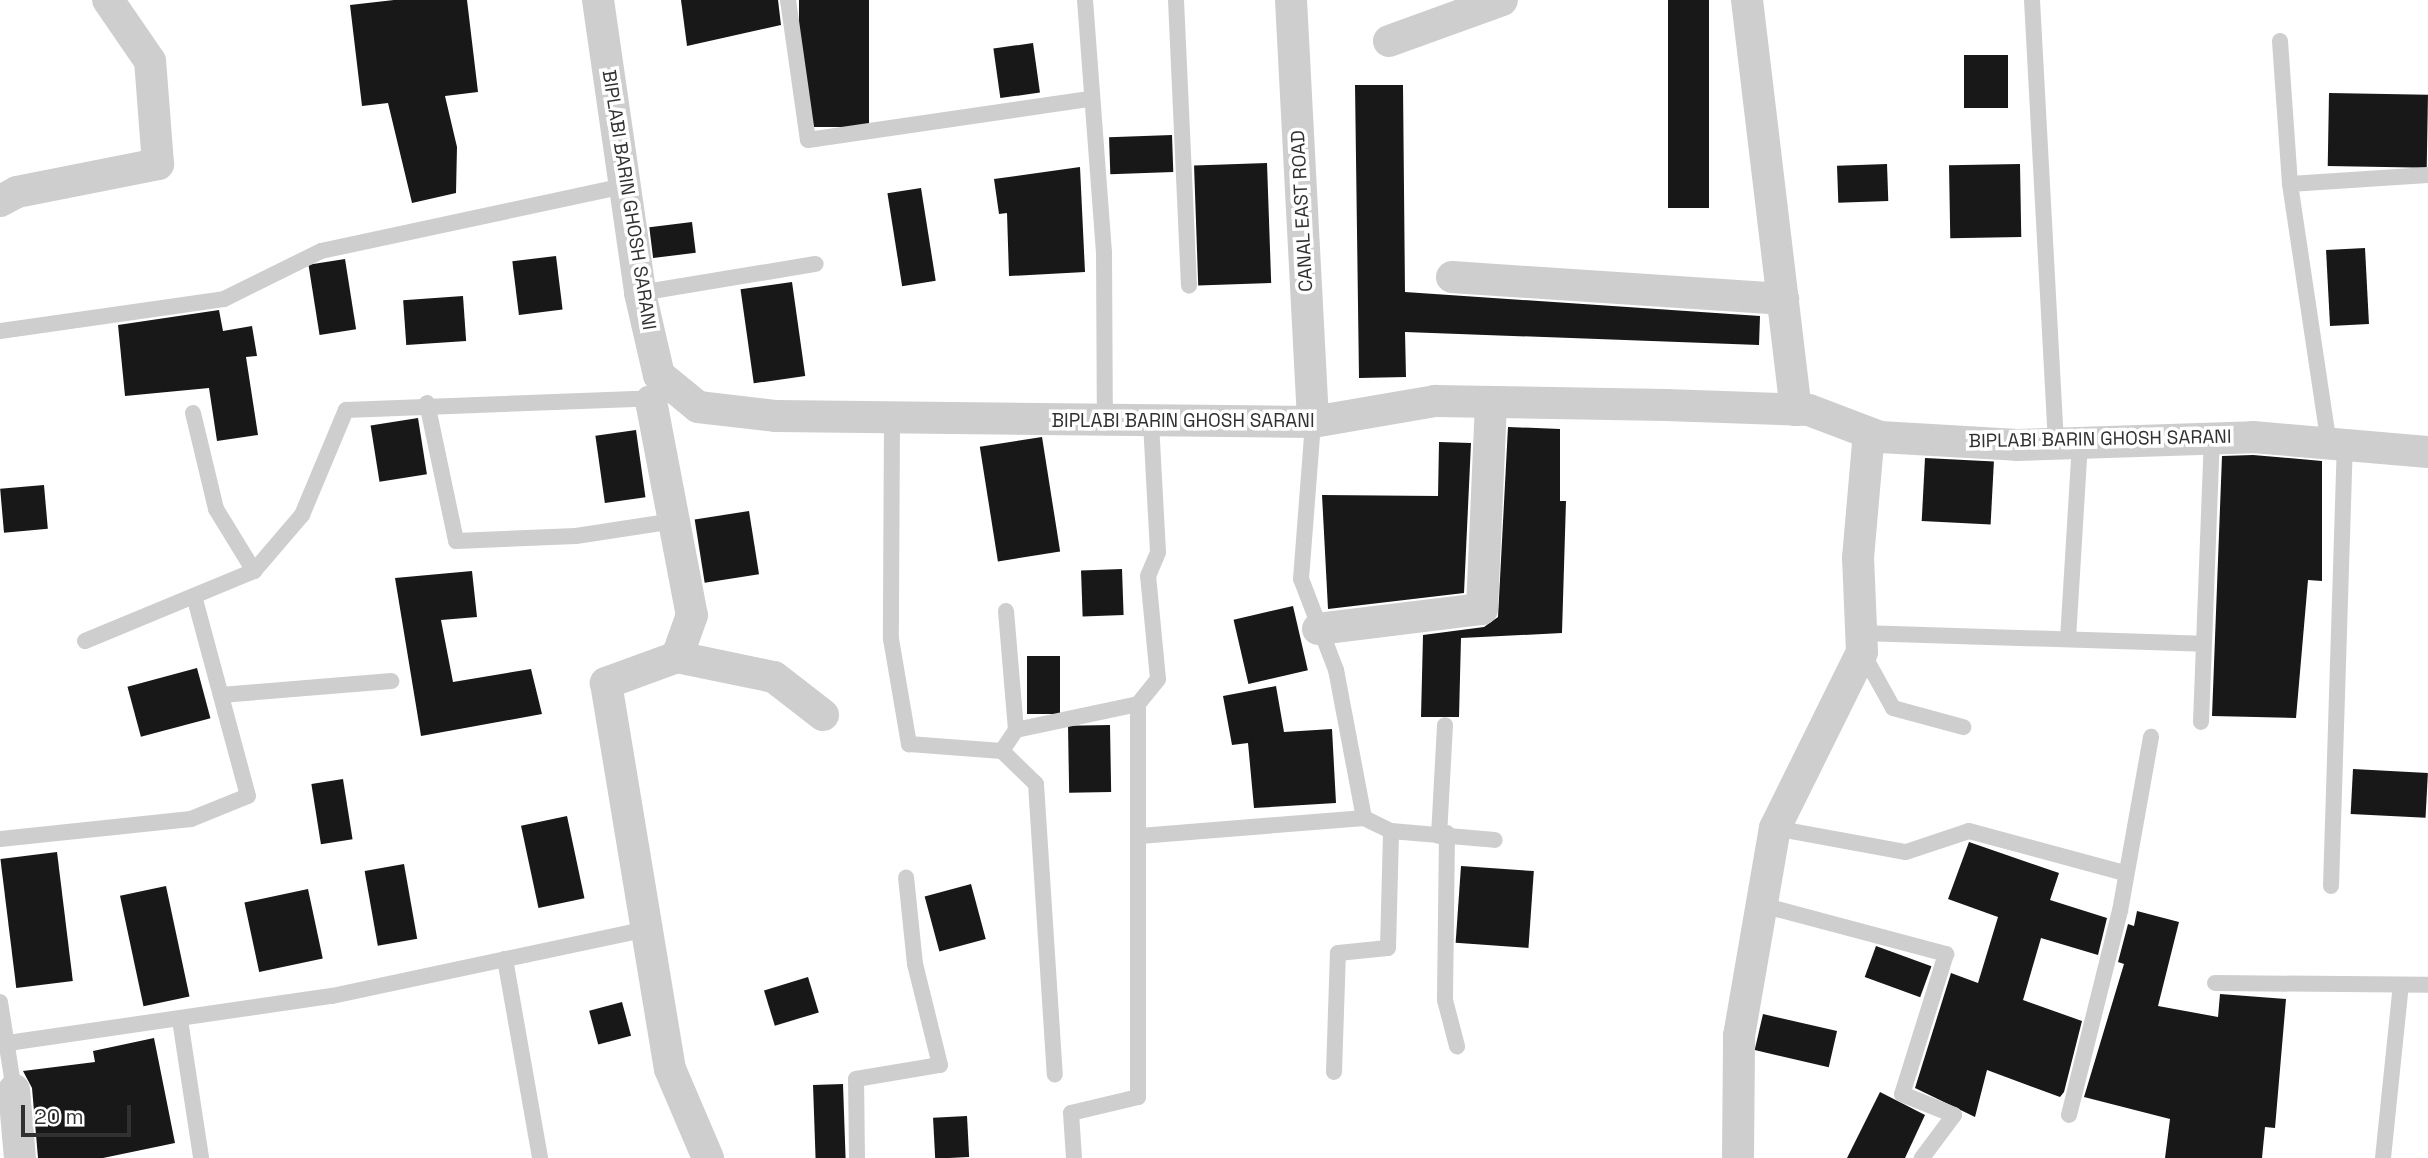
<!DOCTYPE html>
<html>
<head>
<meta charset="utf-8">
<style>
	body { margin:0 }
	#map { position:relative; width:2428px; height:1158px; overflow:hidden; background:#fff; font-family:"Space Grotesk",sans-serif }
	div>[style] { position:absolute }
	.building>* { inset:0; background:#181818; transform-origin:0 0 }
	.service>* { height:16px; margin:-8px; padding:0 8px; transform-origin:8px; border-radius:8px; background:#cecece }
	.minor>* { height:32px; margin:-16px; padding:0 16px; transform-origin:16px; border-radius:16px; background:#cecece }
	span { translate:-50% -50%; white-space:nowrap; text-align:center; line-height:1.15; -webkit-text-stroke:7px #fff; paint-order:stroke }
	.street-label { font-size:19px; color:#313131 }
	.scale { position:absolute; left:21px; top:1105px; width:110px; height:32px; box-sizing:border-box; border:4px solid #313131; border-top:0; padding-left:9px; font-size:21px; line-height:24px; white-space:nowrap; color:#313131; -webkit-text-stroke:5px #fff; paint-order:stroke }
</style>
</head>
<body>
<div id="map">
	<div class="building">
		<i style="clip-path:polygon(394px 0,467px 0,478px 92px,445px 96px,457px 147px,456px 193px,412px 203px,388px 103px,362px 106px,350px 5px)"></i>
		<i style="clip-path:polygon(681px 0,778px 0,781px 25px,687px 46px)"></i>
		<i style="left:799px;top:0;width:70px;height:127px"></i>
		<i style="left:1668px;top:0;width:41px;height:208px"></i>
		<i style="left:1033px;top:43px;width:50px;height:40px;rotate:82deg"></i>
		<i style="left:1964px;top:55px;width:44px;height:53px"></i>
		<i style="clip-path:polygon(1355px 85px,1403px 85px,1405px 292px,1760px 316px,1759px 345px,1405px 332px,1406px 377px,1359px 378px)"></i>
		<i style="left:2329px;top:93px;width:99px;height:73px;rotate:1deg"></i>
		<i style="left:1172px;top:135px;width:37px;height:63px;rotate:88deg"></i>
		<i style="left:1267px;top:163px;width:120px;height:73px;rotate:88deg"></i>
		<i style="left:1887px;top:164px;width:37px;height:50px;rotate:88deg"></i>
		<i style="left:2020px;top:164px;width:73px;height:71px;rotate:89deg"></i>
		<i style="clip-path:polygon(1080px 167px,1085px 272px,1009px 276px,1007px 213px,999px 214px,994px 179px)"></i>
		<i style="left:921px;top:188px;width:94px;height:34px;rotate:81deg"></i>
		<i style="left:692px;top:222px;width:31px;height:43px;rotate:83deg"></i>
		<i style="left:2365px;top:248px;width:76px;height:39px;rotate:87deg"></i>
		<i style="left:556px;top:256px;width:54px;height:44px;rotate:83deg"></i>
		<i style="left:345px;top:259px;width:71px;height:37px;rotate:81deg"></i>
		<i style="left:792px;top:282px;width:95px;height:52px;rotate:82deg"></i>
		<i style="left:463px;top:296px;width:45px;height:60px;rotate:86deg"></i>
		<i style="clip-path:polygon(219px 310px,223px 331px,252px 326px,257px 356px,246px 357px,258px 435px,217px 441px,209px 388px,125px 396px,118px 325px)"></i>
		<i style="left:418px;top:418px;width:57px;height:48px;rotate:81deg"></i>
		<i style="clip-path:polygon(1508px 427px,1560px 429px,1560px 501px,1566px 501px,1562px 633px,1461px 638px,1459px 717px,1421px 717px,1423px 635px,1484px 627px,1498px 617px)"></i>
		<i style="left:636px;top:430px;width:68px;height:41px;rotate:82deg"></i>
		<i style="left:1042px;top:437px;width:116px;height:63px;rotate:81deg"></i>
		<i style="clip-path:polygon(1439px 442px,1471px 443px,1464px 593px,1328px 609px,1322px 495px,1438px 496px)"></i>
		<i style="clip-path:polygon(2253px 455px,2322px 461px,2322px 581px,2308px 580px,2296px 718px,2212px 716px,2222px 456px)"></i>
		<i style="left:1925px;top:458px;width:69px;height:63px;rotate:3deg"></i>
		<i style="left:44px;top:485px;width:44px;height:44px;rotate:85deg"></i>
		<i style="left:749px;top:511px;width:64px;height:55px;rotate:81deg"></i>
		<i style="left:1122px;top:569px;width:46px;height:41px;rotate:88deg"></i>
		<i style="clip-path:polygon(472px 571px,477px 617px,441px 620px,453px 682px,531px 669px,542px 714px,421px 736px,395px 578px)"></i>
		<i style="left:1293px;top:606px;width:66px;height:61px;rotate:77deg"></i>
		<i style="left:1027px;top:656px;width:33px;height:58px"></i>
		<i style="left:197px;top:668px;width:52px;height:72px;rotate:75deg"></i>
		<i style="clip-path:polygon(1276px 686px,1284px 732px,1332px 729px,1336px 803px,1254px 808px,1248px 743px,1232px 745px,1223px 696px)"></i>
		<i style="left:1110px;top:725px;width:67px;height:42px;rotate:89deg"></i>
		<i style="left:2353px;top:769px;width:75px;height:45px;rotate:3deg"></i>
		<i style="left:343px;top:779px;width:61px;height:32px;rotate:81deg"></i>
		<i style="left:567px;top:816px;width:84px;height:47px;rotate:78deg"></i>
		<i style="clip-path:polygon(1969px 842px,2059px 873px,2050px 900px,2107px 918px,2098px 955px,2041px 938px,2023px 1000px,2082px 1021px,2064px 1092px,2060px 1097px,1987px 1070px,1975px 1117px,1915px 1088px,1951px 973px,1978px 983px,1998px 917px,1948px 899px)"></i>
		<i style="left:57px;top:852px;width:130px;height:57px;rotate:83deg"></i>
		<i style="left:404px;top:864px;width:76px;height:40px;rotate:80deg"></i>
		<i style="left:1461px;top:866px;width:73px;height:77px;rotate:4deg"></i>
		<i style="left:971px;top:884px;width:57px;height:48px;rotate:75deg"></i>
		<i style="left:166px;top:886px;width:113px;height:47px;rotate:78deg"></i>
		<i style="left:308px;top:889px;width:71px;height:65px;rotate:78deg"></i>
		<i style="clip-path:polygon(2137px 911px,2179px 922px,2158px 1006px,2218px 1017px,2220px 994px,2286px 999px,2275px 1128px,2265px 1127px,2262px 1158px,2165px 1158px,2170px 1119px,2084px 1097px,2124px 964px,2118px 962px,2128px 924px,2134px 926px)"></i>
		<i style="left:1876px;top:946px;width:59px;height:33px;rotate:20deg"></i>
		<i style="left:808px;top:977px;width:37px;height:46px;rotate:73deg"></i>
		<i style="left:622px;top:1002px;width:35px;height:34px;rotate:75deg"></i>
		<i style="left:1763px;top:1014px;width:76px;height:37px;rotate:13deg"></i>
		<i style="clip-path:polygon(154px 1038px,175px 1143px,103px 1158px,38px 1158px,32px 1088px,23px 1071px,95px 1062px,93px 1051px)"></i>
		<i style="left:843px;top:1084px;width:74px;height:30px;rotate:88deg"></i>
		<i style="clip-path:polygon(1880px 1092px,1925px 1115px,1905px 1158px,1847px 1158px)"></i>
		<i style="left:967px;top:1116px;width:41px;height:34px;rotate:87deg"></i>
	</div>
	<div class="service">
		<i style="left:788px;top:0;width:141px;rotate:81.9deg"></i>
		<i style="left:808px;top:140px;width:283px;rotate:-8.3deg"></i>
		<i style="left:1085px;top:0;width:253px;rotate:85.7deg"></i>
		<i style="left:1104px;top:252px;width:170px;rotate:89.7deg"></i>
		<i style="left:1176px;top:0;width:286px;rotate:87.4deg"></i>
		<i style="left:2032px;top:0;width:445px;rotate:86.9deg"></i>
		<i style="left:2280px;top:41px;width:143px;rotate:86deg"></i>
		<i style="left:2290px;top:184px;width:263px;rotate:81.5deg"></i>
		<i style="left:2290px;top:184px;width:138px;rotate:-3.7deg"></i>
		<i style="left:640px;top:293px;width:178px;rotate:-9.4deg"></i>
		<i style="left:0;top:331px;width:226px;rotate:-8.1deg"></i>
		<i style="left:224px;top:299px;width:108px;rotate:-26.3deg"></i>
		<i style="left:321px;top:251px;width:314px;rotate:-12.1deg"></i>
		<i style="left:427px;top:403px;width:141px;rotate:78.1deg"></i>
		<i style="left:456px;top:541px;width:120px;rotate:-2.4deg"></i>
		<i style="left:576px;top:536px;width:99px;rotate:-8.7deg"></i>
		<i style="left:193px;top:413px;width:99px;rotate:76.5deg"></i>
		<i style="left:216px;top:509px;width:73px;rotate:58.5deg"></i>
		<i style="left:892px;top:418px;width:221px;rotate:90.3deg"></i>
		<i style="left:891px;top:639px;width:107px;rotate:80.3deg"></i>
		<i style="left:909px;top:744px;width:93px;rotate:4.3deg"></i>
		<i style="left:1006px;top:611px;width:119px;rotate:85.2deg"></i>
		<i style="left:1016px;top:730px;width:25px;rotate:124deg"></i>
		<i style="left:1002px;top:751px;width:47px;rotate:44.1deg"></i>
		<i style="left:1036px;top:784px;width:291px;rotate:86.3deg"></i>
		<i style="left:1862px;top:633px;width:341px;rotate:1.8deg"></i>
		<i style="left:2068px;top:639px;width:196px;rotate:-86.5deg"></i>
		<i style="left:85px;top:641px;width:183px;rotate:-22.5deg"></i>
		<i style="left:254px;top:571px;width:74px;rotate:-49.4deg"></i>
		<i style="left:302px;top:515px;width:114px;rotate:-67.3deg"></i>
		<i style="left:346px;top:410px;width:308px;rotate:-2.2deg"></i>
		<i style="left:1862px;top:652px;width:64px;rotate:61deg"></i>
		<i style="left:1893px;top:708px;width:73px;rotate:15.2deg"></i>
		<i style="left:221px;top:695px;width:171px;rotate:-4.7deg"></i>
		<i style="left:2201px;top:722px;width:284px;rotate:-87.8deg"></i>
		<i style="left:1016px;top:730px;width:125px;rotate:-12deg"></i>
		<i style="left:1364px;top:818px;width:30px;rotate:26deg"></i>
		<i style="left:1391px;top:831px;width:104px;rotate:4.9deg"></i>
		<i style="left:1775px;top:828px;width:133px;rotate:10.4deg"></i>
		<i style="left:1906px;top:852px;width:66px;rotate:-18.4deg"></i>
		<i style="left:1969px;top:831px;width:162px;rotate:15.1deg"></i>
		<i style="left:1447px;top:833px;width:167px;rotate:90.7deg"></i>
		<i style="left:1445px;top:1000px;width:48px;rotate:75.4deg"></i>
		<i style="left:1140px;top:836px;width:225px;rotate:-4.6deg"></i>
		<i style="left:1364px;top:818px;width:151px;rotate:-100.7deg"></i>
		<i style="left:1336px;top:670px;width:97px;rotate:-111deg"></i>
		<i style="left:1301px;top:579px;width:157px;rotate:-85.6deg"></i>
		<i style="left:1439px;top:836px;width:111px;rotate:-86.9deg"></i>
		<i style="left:0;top:839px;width:192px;rotate:-6deg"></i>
		<i style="left:191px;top:819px;width:61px;rotate:-22deg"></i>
		<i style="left:248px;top:796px;width:207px;rotate:-105.1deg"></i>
		<i style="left:2331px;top:886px;width:441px;rotate:-88.2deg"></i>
		<i style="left:1758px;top:904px;width:195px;rotate:14.9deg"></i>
		<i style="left:1946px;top:954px;width:147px;rotate:107.4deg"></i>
		<i style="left:1902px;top:1094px;width:56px;rotate:22deg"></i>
		<i style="left:1954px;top:1115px;width:54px;rotate:126.7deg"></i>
		<i style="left:505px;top:959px;width:202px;rotate:80deg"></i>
		<i style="left:2215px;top:983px;width:213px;rotate:0.5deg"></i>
		<i style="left:0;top:1002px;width:89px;rotate:81deg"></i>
		<i style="left:14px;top:1090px;width:7px;rotate:180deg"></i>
		<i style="left:180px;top:1020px;width:140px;rotate:81.3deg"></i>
		<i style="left:8px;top:1043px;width:327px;rotate:-8.3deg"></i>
		<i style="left:332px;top:996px;width:323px;rotate:-12deg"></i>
		<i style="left:1334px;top:1072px;width:119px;rotate:-88.1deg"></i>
		<i style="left:1338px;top:953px;width:50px;rotate:-5.7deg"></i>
		<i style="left:1388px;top:948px;width:117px;rotate:-88.5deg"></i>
		<i style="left:2069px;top:1115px;width:210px;rotate:-76deg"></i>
		<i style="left:2120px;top:911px;width:177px;rotate:-79.9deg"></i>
		<i style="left:857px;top:1158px;width:79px;rotate:-90.7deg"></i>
		<i style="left:856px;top:1079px;width:85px;rotate:-9.5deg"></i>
		<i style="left:940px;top:1065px;width:104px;rotate:-103.9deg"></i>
		<i style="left:915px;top:964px;width:87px;rotate:-95.9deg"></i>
		<i style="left:1074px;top:1158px;width:45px;rotate:-93.8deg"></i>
		<i style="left:1071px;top:1113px;width:69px;rotate:-13.4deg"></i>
		<i style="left:1138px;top:1097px;width:393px;rotate:-90deg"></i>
		<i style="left:1138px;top:704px;width:32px;rotate:-51deg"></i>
		<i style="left:1158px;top:679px;width:103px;rotate:-95.5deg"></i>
		<i style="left:1148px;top:576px;width:26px;rotate:-67deg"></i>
		<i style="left:1158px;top:552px;width:130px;rotate:-93.1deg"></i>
		<i style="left:2383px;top:1158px;width:174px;rotate:-84.1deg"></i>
	</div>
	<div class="minor">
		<i style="left:598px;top:0;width:296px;rotate:81.8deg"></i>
		<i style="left:640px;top:293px;width:84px;rotate:77deg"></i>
		<i style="left:659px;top:375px;width:50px;rotate:39.4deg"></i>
		<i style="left:698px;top:407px;width:79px;rotate:6.6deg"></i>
		<i style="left:776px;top:416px;width:537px;rotate:0.64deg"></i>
		<i style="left:1313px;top:422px;width:124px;rotate:-9.8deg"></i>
		<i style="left:1435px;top:401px;width:231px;rotate:1deg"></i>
		<i style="left:1666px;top:405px;width:143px;rotate:2deg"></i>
		<i style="left:1809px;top:410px;width:76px;rotate:20.8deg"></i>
		<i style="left:1880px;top:437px;width:137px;rotate:3.3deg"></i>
		<i style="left:2017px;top:445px;width:236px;rotate:-1.9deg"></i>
		<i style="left:2253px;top:437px;width:176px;rotate:4.9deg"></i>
		<i style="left:1291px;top:0;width:423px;rotate:87deg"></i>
		<i style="left:1747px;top:0;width:413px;rotate:83.2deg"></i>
		<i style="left:1389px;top:41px;width:120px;rotate:-19.9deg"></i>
		<i style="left:0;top:201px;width:19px;rotate:-28deg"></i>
		<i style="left:17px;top:192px;width:144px;rotate:-11.2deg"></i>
		<i style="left:158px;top:164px;width:103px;rotate:-94.4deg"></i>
		<i style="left:150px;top:61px;width:74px;rotate:-124.5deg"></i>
		<i style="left:1452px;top:277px;width:332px;rotate:3.8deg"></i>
		<i style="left:651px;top:401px;width:218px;rotate:79.2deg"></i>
		<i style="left:692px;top:615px;width:45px;rotate:109.7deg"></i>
		<i style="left:677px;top:657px;width:76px;rotate:159.9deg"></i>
		<i style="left:606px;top:683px;width:391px;rotate:80.6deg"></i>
		<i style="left:670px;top:1069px;width:97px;rotate:66.9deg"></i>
		<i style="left:1318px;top:629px;width:165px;rotate:-7deg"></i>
		<i style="left:1482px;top:609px;width:205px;rotate:-87.5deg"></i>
		<i style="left:677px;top:657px;width:99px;rotate:11.7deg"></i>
		<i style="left:774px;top:677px;width:62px;rotate:37.8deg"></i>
		<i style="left:14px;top:1090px;width:68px;rotate:85deg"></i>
		<i style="left:1738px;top:1158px;width:122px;rotate:-89.5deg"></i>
		<i style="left:1739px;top:1036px;width:211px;rotate:-80.2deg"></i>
		<i style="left:1775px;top:828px;width:196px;rotate:-63.7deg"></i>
		<i style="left:1862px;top:652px;width:94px;rotate:-92.4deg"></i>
		<i style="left:1858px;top:558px;width:125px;rotate:-85deg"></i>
	</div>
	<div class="street-label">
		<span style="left:629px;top:200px;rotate:81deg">BIPLABI BARIN GHOSH SARANI</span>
		<span style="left:1302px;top:211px;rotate:-93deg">CANAL EAST ROAD</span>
		<span style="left:1183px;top:421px">BIPLABI BARIN GHOSH SARANI</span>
		<span style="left:2100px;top:439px;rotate:-1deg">BIPLABI BARIN GHOSH SARANI</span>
	</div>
	<div class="scale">20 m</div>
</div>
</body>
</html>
